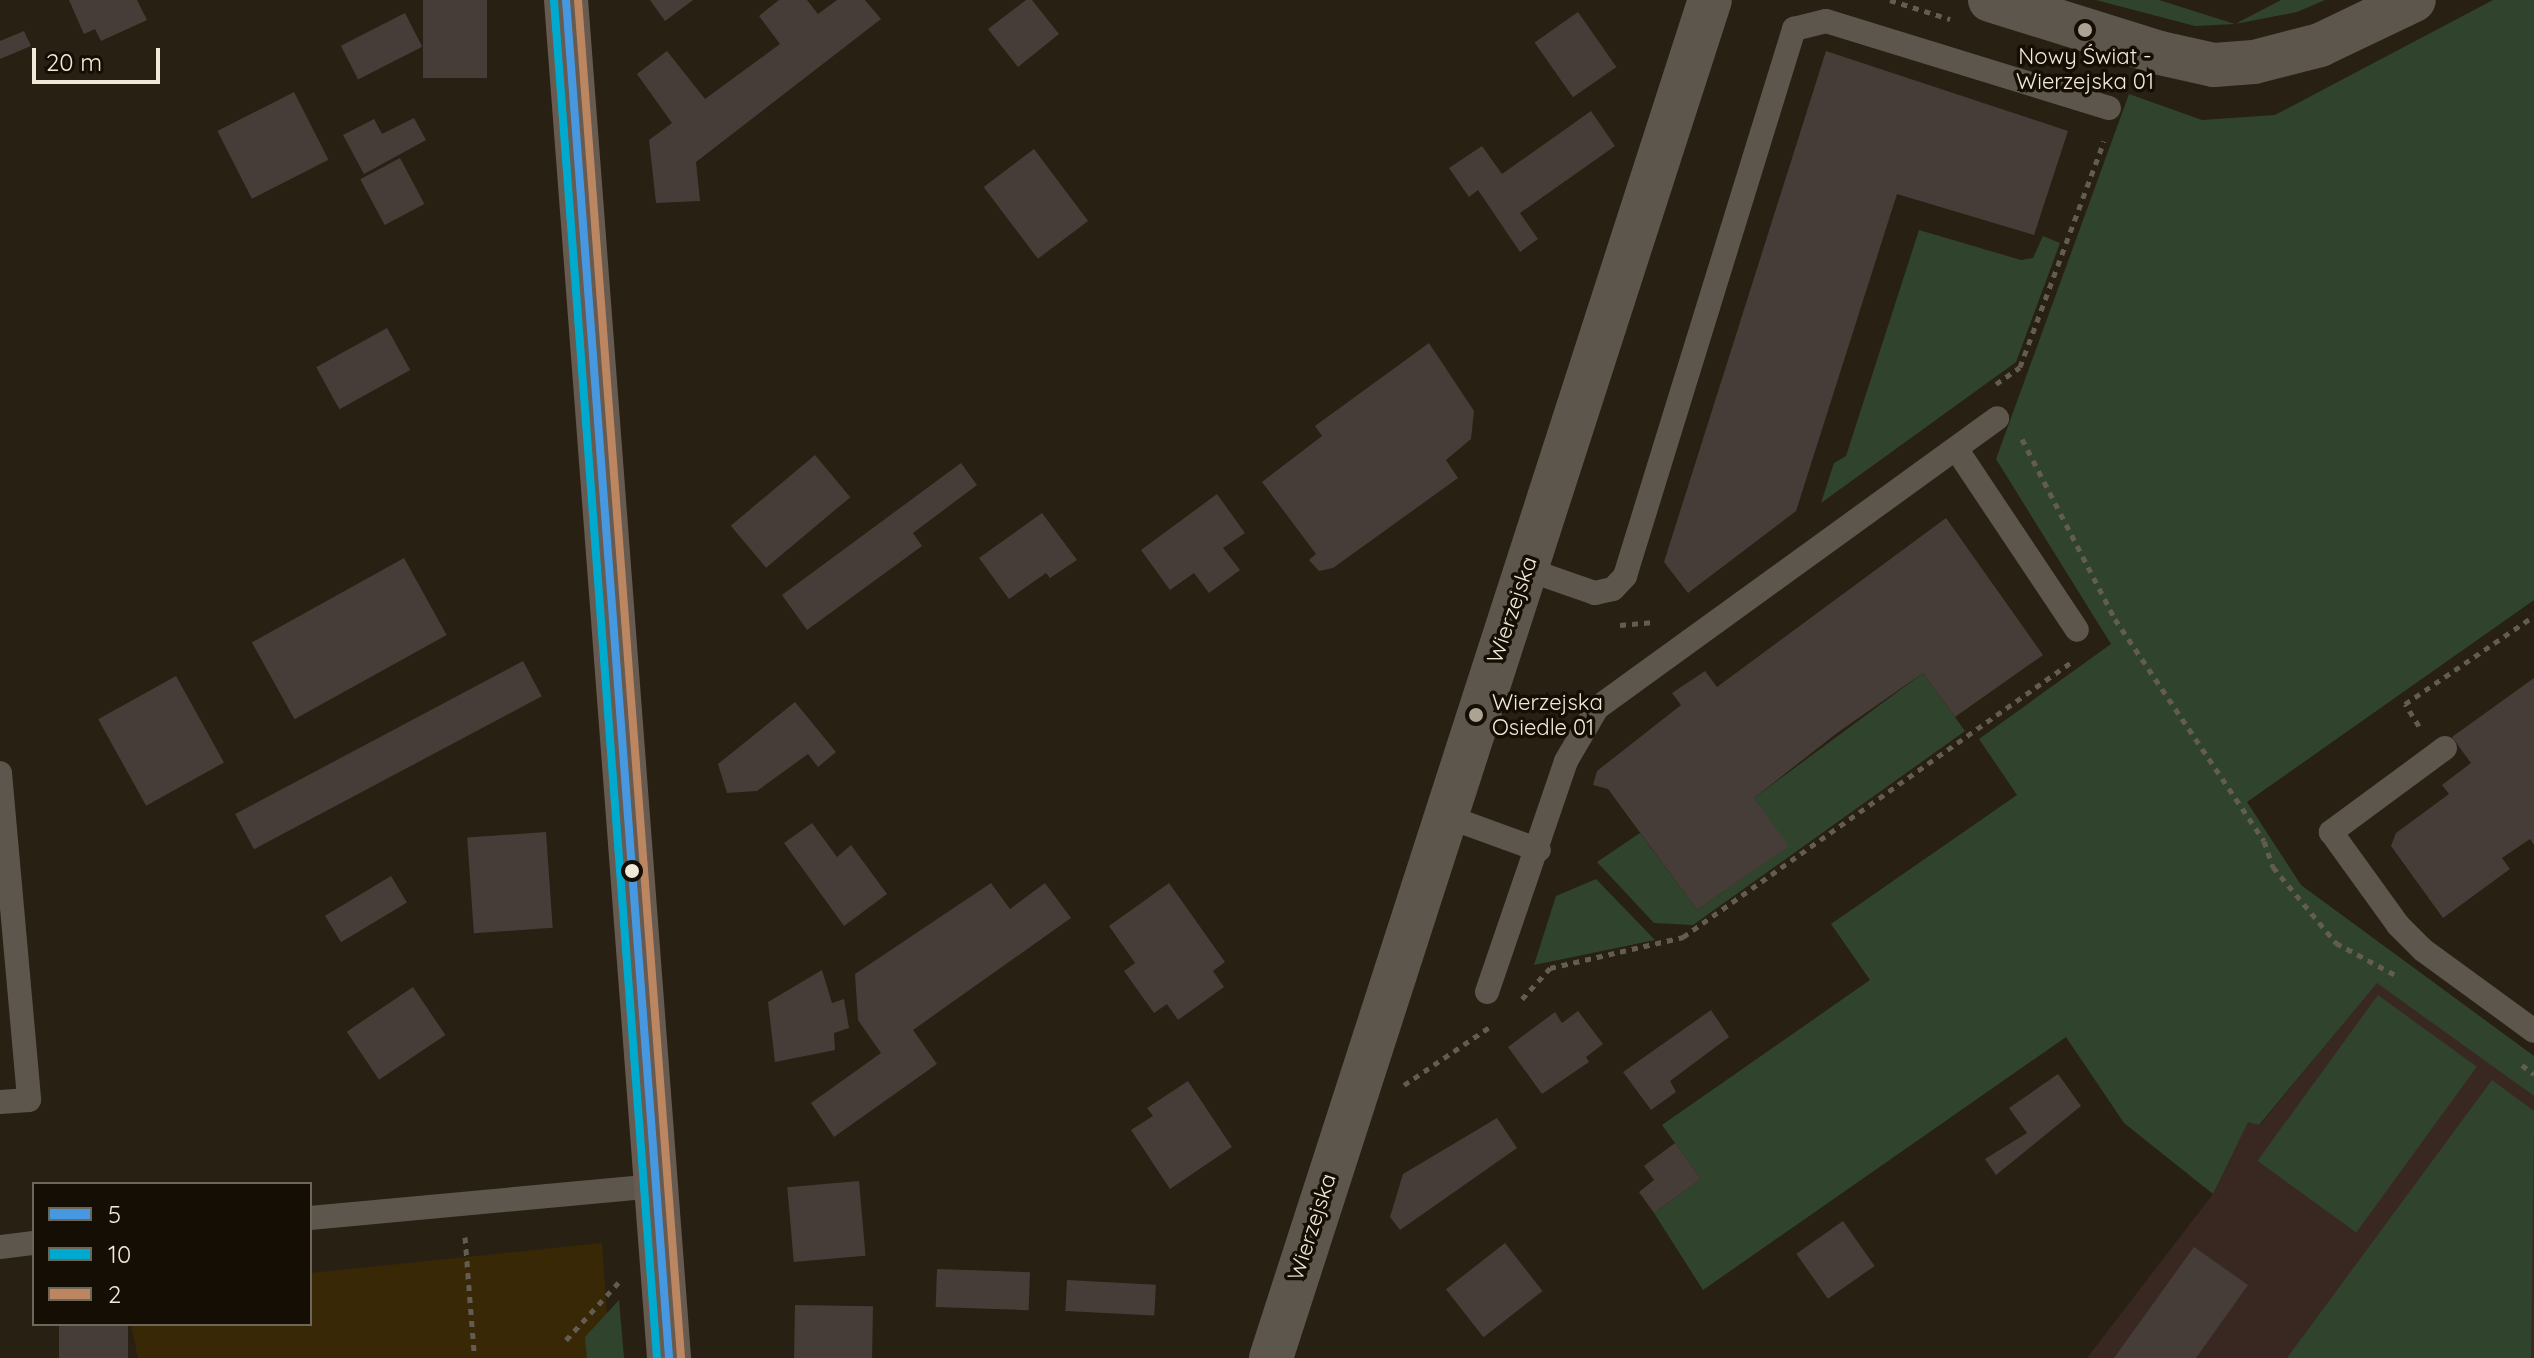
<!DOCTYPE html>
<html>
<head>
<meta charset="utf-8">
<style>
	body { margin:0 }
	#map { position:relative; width:2534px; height:1358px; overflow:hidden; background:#282012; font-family:Quicksand,sans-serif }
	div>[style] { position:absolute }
	.built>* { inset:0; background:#382806 }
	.education>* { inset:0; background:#392822 }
	.green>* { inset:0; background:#30442d; transform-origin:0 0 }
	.building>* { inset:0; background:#463d38; transform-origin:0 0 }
	.path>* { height:5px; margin-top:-2.5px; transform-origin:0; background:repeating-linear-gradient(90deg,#625c52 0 6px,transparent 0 12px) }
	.service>* { height:24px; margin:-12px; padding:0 12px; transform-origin:12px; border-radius:12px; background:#5d564d }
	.minor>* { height:44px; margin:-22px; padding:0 22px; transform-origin:22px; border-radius:22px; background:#5d564d }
	.tertiary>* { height:44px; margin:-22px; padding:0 22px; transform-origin:22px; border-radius:22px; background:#5d564d }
	.primary>* { height:44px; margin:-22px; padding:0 22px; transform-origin:22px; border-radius:22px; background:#675a50 }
	.bus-1>* { height:8px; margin:-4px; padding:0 4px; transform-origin:4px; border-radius:4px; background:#4699e1 }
	.bus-2>* { height:8px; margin:-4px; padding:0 4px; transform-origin:4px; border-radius:4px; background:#00a9ce }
	.bus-3>* { height:8px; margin:-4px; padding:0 4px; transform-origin:4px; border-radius:4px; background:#bb8660 }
	.dots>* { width:22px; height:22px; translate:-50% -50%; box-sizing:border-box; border:4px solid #150e04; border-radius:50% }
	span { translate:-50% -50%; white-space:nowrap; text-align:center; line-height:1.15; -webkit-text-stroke:7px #150e04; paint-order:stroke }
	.poi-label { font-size:22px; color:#f3e9d9 }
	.left { translate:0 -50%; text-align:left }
	.street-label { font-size:22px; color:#f3e9d9 }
	.legend { position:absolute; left:32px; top:1182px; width:280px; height:144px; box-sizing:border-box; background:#150e04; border:2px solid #6e6659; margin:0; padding:10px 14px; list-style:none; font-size:24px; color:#f3e9d9 }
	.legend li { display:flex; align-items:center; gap:16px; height:40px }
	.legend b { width:40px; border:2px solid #6e6659 }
	.scale { position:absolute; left:32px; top:48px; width:128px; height:36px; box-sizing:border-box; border:4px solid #f3e9d9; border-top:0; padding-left:10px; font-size:24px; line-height:28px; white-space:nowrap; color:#f3e9d9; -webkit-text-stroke:6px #150e04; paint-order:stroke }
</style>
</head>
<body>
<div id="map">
	<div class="built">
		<i style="clip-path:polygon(602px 1243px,610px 1358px,138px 1358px,131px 1324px,310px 1324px,310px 1273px)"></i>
	</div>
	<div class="education">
		<i style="clip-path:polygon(2377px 982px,2534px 1096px,2534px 1358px,2087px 1358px,2213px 1194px,2248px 1121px,2260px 1125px)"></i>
	</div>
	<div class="green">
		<i style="clip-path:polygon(2096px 0,2159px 0,2235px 24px,2281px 0,2325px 0,2297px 12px,2235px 24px,2195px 26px)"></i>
		<i style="clip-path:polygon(2493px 0,2534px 0,2534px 600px,2247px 802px,2301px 885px,2534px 1056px,2534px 1096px,2377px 983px,2259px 1125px,2248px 1122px,2213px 1194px,2124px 1123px,2066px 1037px,1703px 1290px,1654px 1213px,1701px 1179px,1662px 1125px,1870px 980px,1831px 924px,2017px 795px,1979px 739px,2111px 644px,1996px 459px,2129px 94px,2202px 120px,2275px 115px)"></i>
		<i style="clip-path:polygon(1919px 230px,2021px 260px,2033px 258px,2043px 236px,2060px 243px,2016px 362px,1821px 503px,1834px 463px,1846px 456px)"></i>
		<i style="clip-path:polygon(1923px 673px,1965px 731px,1693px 925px,1654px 923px,1597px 862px,1640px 833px,1697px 910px,1788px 846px,1754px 798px)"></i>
		<i style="clip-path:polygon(1596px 879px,1655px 940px,1534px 965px,1556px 896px)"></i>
		<i style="left:2378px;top:995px;width:122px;height:205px;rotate:36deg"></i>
		<i style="clip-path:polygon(2492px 1080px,2534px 1111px,2531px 1358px,2287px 1358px)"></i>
		<i style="clip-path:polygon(619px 1300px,624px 1358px,587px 1358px,585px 1337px)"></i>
	</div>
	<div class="building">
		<i style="clip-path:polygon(69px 0,137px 0,147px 20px,101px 41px,95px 29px,84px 34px)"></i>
		<i style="left:423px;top:0;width:64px;height:78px"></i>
		<i style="clip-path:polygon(650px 0,693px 0,665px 21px)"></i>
		<i style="clip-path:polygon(779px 0,807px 0,818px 14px,837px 0,865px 0,881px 19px,696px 162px,700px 201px,656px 203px,649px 140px,672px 123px,637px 74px,667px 51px,705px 99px,780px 44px,759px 16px)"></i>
		<i style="clip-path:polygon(1026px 0,1032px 0,1059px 34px,1018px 67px,988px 29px)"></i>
		<i style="left:1578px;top:12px;width:67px;height:53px;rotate:55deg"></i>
		<i style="left:405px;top:13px;width:38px;height:72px;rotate:63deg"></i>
		<i style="clip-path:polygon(24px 31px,31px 46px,0 59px,0 41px)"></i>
		<i style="clip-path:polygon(1826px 51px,2068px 131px,2034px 235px,1897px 194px,1796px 511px,1688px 593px,1664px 562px)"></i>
		<i style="left:294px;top:92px;width:76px;height:86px;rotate:63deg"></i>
		<i style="clip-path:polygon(1591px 111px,1615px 146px,1520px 213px,1538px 239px,1520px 252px,1478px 190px,1469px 197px,1449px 168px,1482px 146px,1502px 174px)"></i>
		<i style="clip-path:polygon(414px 118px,426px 140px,364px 174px,343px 135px,374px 119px,382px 134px)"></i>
		<i style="left:1034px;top:149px;width:90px;height:63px;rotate:53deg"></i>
		<i style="left:400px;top:158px;width:52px;height:45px;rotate:62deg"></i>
		<i style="left:387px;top:328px;width:48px;height:81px;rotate:61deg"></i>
		<i style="clip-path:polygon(1429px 343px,1474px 411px,1471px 439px,1446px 460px,1458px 478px,1333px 568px,1319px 571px,1309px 560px,1316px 554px,1262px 482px,1322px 436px,1315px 426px)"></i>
		<i style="left:815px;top:455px;width:55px;height:110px;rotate:50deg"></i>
		<i style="clip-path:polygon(961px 463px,977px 485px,913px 533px,922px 546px,807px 630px,782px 595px)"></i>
		<i style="clip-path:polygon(1217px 494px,1245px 533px,1223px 548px,1240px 570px,1209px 593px,1194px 573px,1170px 590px,1141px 550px)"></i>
		<i style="clip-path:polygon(1042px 513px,1077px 560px,1050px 578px,1046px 573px,1009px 599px,979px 558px)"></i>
		<i style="clip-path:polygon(1946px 518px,2043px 655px,1955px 717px,1923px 673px,1837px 733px,1754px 798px,1789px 846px,1697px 910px,1608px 789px,1593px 785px,1597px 771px,1681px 705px,1672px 693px,1705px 671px,1717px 687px)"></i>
		<i style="left:404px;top:558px;width:88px;height:174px;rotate:61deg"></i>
		<i style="left:523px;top:661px;width:40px;height:326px;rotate:62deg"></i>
		<i style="left:176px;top:676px;width:99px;height:89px;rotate:61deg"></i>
		<i style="clip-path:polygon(2534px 678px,2534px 845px,2530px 839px,2502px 858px,2510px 869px,2443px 918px,2391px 846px,2396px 833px,2449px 794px,2442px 785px,2471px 763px,2452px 737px)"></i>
		<i style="clip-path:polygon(795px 702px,836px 752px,818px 767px,808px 754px,757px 791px,727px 793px,718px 764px)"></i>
		<i style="clip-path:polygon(812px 823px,837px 857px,851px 845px,887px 894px,844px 926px,784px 843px)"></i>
		<i style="left:546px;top:832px;width:96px;height:79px;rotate:86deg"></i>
		<i style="left:391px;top:876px;width:31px;height:77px;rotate:59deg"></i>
		<i style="clip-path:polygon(991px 883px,1010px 909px,1045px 883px,1071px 918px,913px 1030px,937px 1064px,834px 1137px,811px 1103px,881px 1053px,858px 1020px,855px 974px)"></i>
		<i style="clip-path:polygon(1169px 883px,1225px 962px,1213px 971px,1224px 987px,1178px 1020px,1167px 1004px,1154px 1013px,1124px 971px,1135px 963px,1109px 926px)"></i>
		<i style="clip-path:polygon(822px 970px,832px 1003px,844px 999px,849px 1028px,834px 1033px,835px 1050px,775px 1062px,768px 1002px)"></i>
		<i style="left:413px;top:987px;width:58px;height:80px;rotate:56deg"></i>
		<i style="clip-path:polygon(1711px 1010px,1729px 1037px,1670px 1081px,1676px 1092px,1651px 1110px,1623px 1072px)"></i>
		<i style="clip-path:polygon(1578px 1011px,1603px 1044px,1586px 1057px,1589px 1062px,1542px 1094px,1508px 1047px,1555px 1012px,1562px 1023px)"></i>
		<i style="clip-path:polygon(2058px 1074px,2081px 1106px,1996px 1175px,1985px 1159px,2027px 1133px,2009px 1108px)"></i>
		<i style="clip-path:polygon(1188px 1081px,1232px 1147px,1170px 1189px,1131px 1130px,1153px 1116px,1147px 1108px)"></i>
		<i style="clip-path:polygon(1497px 1118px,1517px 1148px,1400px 1230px,1390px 1217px,1403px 1174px)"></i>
		<i style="clip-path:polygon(1675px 1143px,1701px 1179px,1654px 1213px,1639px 1192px,1654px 1180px,1644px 1166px)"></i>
		<i style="left:859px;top:1181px;width:75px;height:72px;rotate:85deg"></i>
		<i style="left:1843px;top:1221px;width:55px;height:57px;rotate:55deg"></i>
		<i style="left:1505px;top:1243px;width:61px;height:75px;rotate:52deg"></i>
		<i style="clip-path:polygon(2194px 1247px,2248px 1285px,2196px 1358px,2114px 1358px)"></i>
		<i style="left:937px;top:1269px;width:93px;height:38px;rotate:2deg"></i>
		<i style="left:1067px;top:1280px;width:89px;height:31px;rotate:3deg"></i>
		<i style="left:795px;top:1305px;width:78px;height:53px;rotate:1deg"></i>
		<i style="left:59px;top:1324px;width:69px;height:34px"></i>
	</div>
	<div class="path">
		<i style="left:1890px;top:0;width:63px;rotate:17.6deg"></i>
		<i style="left:1996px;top:384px;width:29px;rotate:-35deg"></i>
		<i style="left:2020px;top:367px;width:241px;rotate:-69.6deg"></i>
		<i style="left:2022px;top:439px;width:203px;rotate:62.7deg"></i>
		<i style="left:2115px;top:619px;width:267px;rotate:56.1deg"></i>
		<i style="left:2264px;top:841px;width:28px;rotate:71deg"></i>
		<i style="left:2273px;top:867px;width:99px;rotate:50.3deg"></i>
		<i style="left:2336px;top:943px;width:69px;rotate:28.4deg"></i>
		<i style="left:1620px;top:625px;width:34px;rotate:-5deg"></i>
		<i style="left:2419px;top:726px;width:26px;rotate:-122deg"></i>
		<i style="left:2405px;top:704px;width:156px;rotate:-34.3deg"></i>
		<i style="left:1522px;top:999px;width:42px;rotate:-47.9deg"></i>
		<i style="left:1550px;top:968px;width:137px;rotate:-13.1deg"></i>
		<i style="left:1683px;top:937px;width:476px;rotate:-35.3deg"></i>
		<i style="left:2522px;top:1065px;width:15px;rotate:37deg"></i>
		<i style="left:1404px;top:1085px;width:105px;rotate:-34.1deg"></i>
		<i style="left:465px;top:1237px;width:115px;rotate:85.5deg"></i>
		<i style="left:566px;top:1340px;width:79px;rotate:-47.6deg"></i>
	</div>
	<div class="service">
		<i style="left:1957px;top:450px;width:216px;rotate:56.3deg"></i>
		<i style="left:1526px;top:569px;width:73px;rotate:19.2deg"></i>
		<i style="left:1595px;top:593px;width:18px;rotate:-13deg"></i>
		<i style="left:1613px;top:589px;width:18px;rotate:-47deg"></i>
		<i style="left:1625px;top:576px;width:573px;rotate:-72.83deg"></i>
		<i style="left:1794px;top:29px;width:33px;rotate:-14deg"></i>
		<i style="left:1826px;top:21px;width:296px;rotate:17.1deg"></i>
		<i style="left:2445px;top:748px;width:142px;rotate:143.6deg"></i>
		<i style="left:2331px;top:832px;width:115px;rotate:54.2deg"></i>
		<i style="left:2398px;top:925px;width:35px;rotate:45deg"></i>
		<i style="left:2423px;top:950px;width:137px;rotate:36.1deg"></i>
		<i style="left:0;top:773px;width:328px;rotate:84.9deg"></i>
		<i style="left:29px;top:1100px;width:29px;rotate:176deg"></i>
		<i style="left:1443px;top:815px;width:102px;rotate:20deg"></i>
		<i style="left:1487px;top:992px;width:244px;rotate:-71.1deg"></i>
		<i style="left:1566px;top:761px;width:61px;rotate:-59.7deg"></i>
		<i style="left:1597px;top:708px;width:494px;rotate:-35.9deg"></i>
		<i style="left:310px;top:1218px;width:347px;rotate:-5.3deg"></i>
		<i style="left:0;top:1247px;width:34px;rotate:-7deg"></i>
	</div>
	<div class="minor">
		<i style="left:1990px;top:0;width:178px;rotate:17.3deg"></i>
		<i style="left:2160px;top:53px;width:55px;rotate:12.5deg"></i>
		<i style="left:2214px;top:65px;width:40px;rotate:-4.3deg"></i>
		<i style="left:2254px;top:62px;width:68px;rotate:-14.4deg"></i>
		<i style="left:2320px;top:45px;width:104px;rotate:-25.6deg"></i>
	</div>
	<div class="tertiary">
		<i style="left:1271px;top:1358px;width:1427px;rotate:-72.09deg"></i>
	</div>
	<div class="primary">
		<i style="left:566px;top:0;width:1362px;rotate:85.66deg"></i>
	</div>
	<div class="bus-1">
		<i style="left:566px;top:0;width:1362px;rotate:85.66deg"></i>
	</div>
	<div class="bus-2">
		<i style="left:554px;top:1px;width:1361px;rotate:85.66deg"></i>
	</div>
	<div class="bus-3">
		<i style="left:578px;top:0;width:1361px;rotate:85.66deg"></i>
	</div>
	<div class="dots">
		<i style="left:2085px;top:30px;background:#aca393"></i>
		<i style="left:1476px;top:715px;background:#aca393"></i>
		<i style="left:632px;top:871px;background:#f3e9d9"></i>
	</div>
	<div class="poi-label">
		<span style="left:2085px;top:69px">Nowy Świat -<br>Wierzejska 01</span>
		<span class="left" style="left:1492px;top:715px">Wierzejska<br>Osiedle 01</span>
	</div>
	<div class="street-label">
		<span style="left:1512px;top:610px;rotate:-71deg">Wierzejska</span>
		<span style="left:1312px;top:1227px;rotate:-72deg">Wierzejska</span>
	</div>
	<ul class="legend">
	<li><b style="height:10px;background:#4699e1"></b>5</li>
	<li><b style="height:10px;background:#00a9ce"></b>10</li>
	<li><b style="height:10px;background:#bb8660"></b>2</li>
	</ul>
	<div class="scale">20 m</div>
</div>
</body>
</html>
